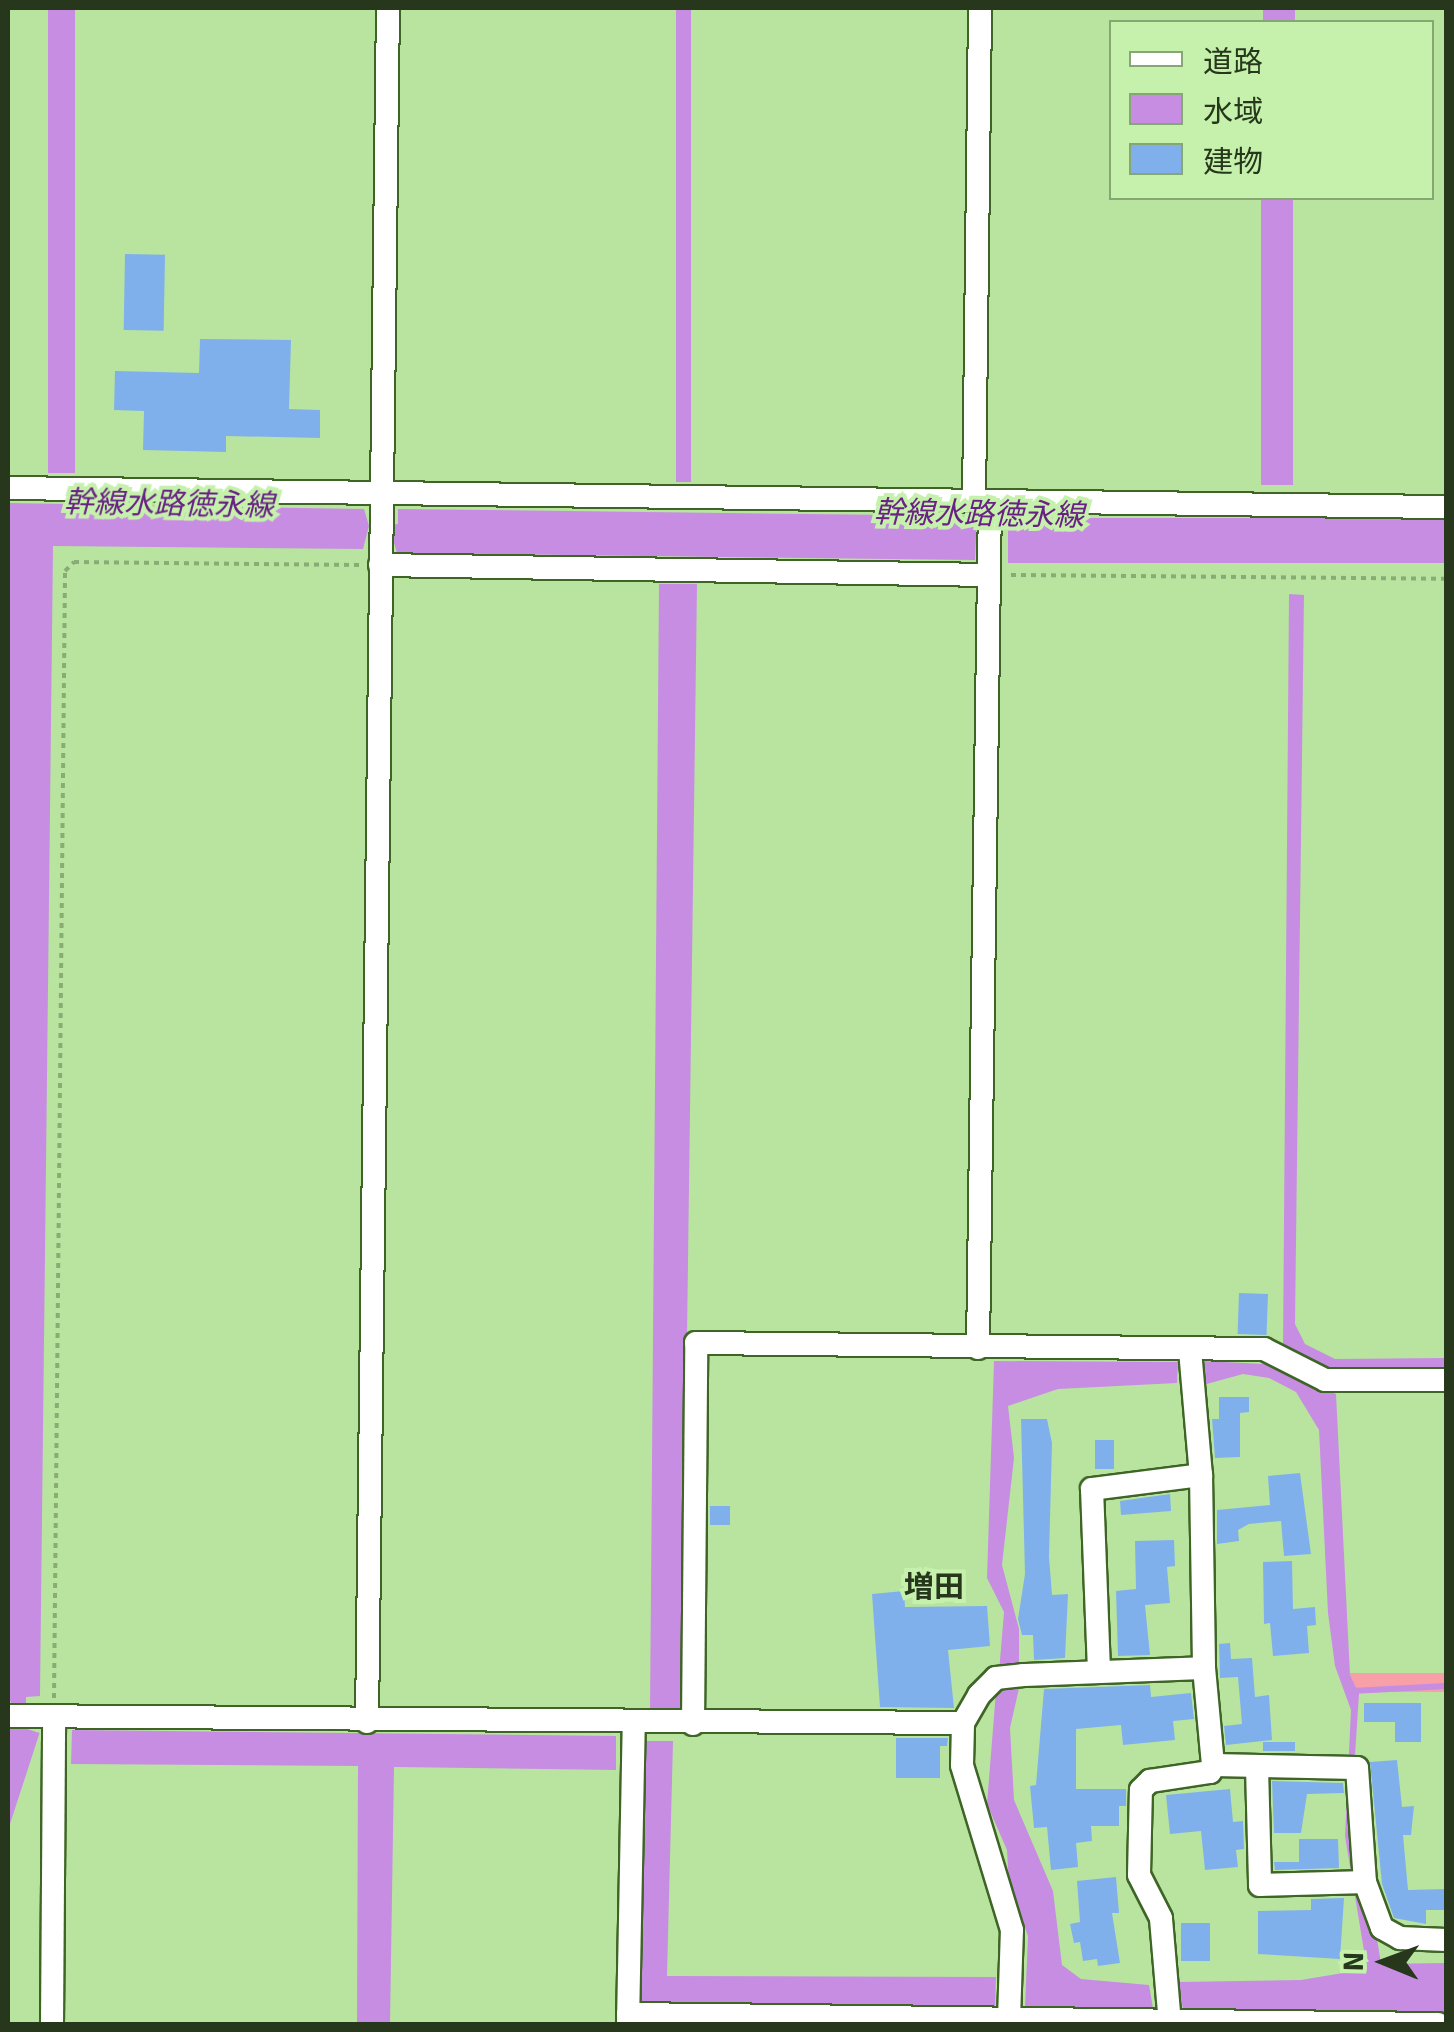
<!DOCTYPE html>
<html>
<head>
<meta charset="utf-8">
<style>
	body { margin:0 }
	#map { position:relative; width:1454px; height:2032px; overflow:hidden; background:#b8e4a0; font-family:Signika,"Noto Sans JP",sans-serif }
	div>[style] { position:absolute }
	.green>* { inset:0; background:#f8a0a7; transform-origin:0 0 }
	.water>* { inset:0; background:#c78de2; transform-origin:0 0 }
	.stream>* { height:6px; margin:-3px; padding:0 3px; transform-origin:3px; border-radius:3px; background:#c78de2 }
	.building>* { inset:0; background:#80b0ec; transform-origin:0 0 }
	.path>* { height:4px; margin-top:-2px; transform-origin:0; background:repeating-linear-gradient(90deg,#89ac75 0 5px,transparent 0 10px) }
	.roads { filter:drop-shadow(2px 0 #3e6525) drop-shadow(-2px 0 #3e6525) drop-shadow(0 2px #3e6525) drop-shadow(0 -2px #3e6525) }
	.street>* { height:22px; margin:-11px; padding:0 11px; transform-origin:11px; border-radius:11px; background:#fff }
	span { translate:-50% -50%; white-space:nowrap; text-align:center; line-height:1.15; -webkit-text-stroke:8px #c5f1ac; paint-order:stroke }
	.water-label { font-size:30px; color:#692184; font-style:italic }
	.neighbourhood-label { font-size:30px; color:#26371c; font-weight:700 }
	.frame { position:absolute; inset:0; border:10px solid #26371c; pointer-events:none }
	.legend { position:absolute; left:1109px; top:20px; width:325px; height:180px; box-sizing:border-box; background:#c5f1ac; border:2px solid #85a772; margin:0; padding:12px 18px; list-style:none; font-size:30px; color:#26371c }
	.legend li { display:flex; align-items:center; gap:20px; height:50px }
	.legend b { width:50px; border:2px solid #85a772 }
	.north { position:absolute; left:1334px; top:1912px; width:100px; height:100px; -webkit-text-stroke:8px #c5f1ac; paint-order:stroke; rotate:271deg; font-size:28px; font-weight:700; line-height:40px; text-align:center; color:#26371c }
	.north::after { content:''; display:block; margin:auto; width:35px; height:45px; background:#26371c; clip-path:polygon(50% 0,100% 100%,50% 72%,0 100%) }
</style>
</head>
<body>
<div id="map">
	<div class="green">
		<i style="left:1446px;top:1673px;width:19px;height:96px;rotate:90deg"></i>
	</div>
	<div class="water">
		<i style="left:48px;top:8px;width:27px;height:465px"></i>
		<i style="left:676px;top:8px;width:15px;height:474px"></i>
		<i style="left:1263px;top:8px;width:32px;height:14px"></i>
		<i style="left:1261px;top:198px;width:32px;height:287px"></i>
		<i style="clip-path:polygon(8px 503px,364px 509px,369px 526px,363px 549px,53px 546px,40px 1696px,26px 1697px,26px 1706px,12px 1705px,8px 1696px)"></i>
		<i style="clip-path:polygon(398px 509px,977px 516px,975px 560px,397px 553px,389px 525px,398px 524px)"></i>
		<i style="left:1008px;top:518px;width:438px;height:45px"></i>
		<i style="clip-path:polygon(659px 584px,697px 584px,682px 1714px,650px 1713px)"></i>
		<i style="clip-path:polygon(1289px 594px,1304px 595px,1295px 1324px,1305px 1344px,1335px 1359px,1446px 1358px,1446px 1371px,1333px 1372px,1283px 1345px)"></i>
		<i style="clip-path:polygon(994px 1361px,1178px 1362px,1177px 1383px,1058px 1389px,1008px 1406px,1014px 1458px,1002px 1565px,1019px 1629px,1019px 1666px,999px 1672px,1004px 1612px,987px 1578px)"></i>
		<i style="clip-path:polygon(1203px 1361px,1264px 1364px,1336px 1394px,1350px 1675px,1359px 1694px,1353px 1786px,1381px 1964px,1446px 1963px,1446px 2012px,1183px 2009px,1178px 1982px,1301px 1980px,1367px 1969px,1345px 1836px,1351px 1710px,1335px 1666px,1328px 1613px,1319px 1430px,1296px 1392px,1269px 1378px,1243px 1374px,1203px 1385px)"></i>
		<i style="clip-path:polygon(1007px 1683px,1020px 1684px,1010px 1728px,1014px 1800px,1053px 1891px,1062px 1965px,1081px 1979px,1149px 1985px,1153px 2008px,1025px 2007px,1028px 1936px,1009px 1885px,1007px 1850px,987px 1804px,996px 1691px)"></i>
		<i style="left:12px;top:1724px;width:29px;height:300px;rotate:18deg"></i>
		<i style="clip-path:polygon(72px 1730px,616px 1736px,616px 1770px,394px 1767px,390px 2024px,357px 2024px,358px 1766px,71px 1764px)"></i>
		<i style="clip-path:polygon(644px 1741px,673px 1741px,667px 1976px,996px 1977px,995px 2008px,636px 2008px)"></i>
	</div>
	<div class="stream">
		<i style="left:1352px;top:1691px;width:94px;rotate:-3deg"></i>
	</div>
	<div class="building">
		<i style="left:125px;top:254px;width:40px;height:76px;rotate:1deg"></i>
		<i style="clip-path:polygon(200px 339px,291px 340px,289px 409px,320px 410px,320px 438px,226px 436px,226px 452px,143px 450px,144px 411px,114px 410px,115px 371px,199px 373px)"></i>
		<i style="left:1239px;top:1293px;width:29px;height:41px;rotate:2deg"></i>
		<i style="clip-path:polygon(1219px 1397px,1249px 1397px,1249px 1412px,1240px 1413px,1240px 1457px,1215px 1458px,1212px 1419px,1219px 1419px)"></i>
		<i style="clip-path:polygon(1021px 1419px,1047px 1419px,1052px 1443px,1049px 1557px,1052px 1595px,1068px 1594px,1065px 1658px,1034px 1660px,1033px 1635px,1022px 1635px,1018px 1619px,1025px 1574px)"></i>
		<i style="left:1095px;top:1440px;width:19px;height:29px"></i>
		<i style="clip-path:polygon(1300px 1473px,1311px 1554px,1284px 1556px,1281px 1521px,1249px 1524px,1238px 1530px,1239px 1541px,1217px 1544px,1217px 1510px,1270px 1505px,1268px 1476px)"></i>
		<i style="clip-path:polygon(1170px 1494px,1171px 1511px,1121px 1515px,1120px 1501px)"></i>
		<i style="left:710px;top:1506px;width:20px;height:19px"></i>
		<i style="clip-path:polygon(1174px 1540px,1175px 1566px,1167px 1567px,1170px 1603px,1145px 1605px,1150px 1655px,1118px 1656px,1116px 1591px,1136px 1589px,1135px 1541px)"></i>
		<i style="clip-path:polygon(1292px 1561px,1293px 1609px,1315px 1607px,1316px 1625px,1307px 1626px,1309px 1653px,1273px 1656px,1270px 1623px,1264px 1624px,1263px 1562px)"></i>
		<i style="clip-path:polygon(904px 1591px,905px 1607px,987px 1606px,990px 1646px,948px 1650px,954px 1708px,880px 1707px,872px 1594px)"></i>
		<i style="clip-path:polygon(1230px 1643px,1231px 1659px,1252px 1658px,1255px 1697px,1269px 1695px,1272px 1740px,1226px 1745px,1224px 1726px,1242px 1724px,1238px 1677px,1220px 1678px,1219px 1644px)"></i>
		<i style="clip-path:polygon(1150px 1685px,1151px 1697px,1191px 1693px,1194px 1719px,1173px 1721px,1175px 1740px,1123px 1745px,1121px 1725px,1076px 1729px,1076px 1789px,1126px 1789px,1126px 1806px,1119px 1806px,1119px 1826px,1091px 1826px,1092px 1841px,1076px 1843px,1078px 1867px,1051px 1870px,1047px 1827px,1034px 1828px,1030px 1786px,1036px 1785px,1044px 1689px)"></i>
		<i style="clip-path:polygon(1364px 1703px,1421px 1703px,1421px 1742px,1395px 1742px,1395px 1722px,1364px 1722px)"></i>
		<i style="clip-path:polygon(896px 1738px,948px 1738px,947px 1746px,940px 1746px,940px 1778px,896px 1778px)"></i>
		<i style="left:1263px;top:1742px;width:32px;height:9px"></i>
		<i style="clip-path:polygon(1397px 1760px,1402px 1807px,1414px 1806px,1411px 1835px,1403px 1835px,1408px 1890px,1446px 1889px,1446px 1910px,1426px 1910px,1426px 1924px,1394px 1918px,1382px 1884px,1370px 1762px)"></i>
		<i style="clip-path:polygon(1272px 1781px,1343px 1783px,1344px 1793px,1307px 1794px,1301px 1833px,1274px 1833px)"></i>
		<i style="clip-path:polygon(1230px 1789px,1233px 1822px,1243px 1821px,1244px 1849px,1236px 1850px,1238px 1867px,1205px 1870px,1201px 1831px,1170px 1834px,1166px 1795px)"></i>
		<i style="clip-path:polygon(1299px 1839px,1338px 1839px,1339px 1868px,1275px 1870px,1274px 1862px,1299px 1862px)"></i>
		<i style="clip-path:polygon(1116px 1877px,1119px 1913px,1112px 1913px,1120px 1963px,1098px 1966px,1097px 1959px,1083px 1961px,1080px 1942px,1074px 1943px,1070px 1924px,1080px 1922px,1077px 1881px)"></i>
		<i style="clip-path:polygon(1344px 1898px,1340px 1959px,1258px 1954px,1258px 1911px,1311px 1910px,1311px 1899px)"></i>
		<i style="left:1181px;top:1923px;width:29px;height:38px"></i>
	</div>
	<div class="path">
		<i style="left:1011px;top:575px;width:435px;rotate:0.5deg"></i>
		<i style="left:54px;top:1698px;width:1127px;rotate:-89.44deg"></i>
		<i style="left:65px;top:571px;width:13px;rotate:-45deg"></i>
		<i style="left:74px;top:562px;width:286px;rotate:0.6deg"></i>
	</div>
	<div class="roads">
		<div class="street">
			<i style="left:8px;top:488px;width:1438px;rotate:0.76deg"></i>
			<i style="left:974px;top:501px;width:493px;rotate:-89.3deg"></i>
			<i style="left:380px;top:565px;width:608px;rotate:0.94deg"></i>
			<i style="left:978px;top:1348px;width:847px;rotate:-89.19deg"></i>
			<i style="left:1190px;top:1350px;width:125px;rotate:85deg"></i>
			<i style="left:1201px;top:1475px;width:193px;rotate:89.1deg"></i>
			<i style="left:1099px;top:1671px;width:182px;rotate:-92.2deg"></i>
			<i style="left:1092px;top:1489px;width:110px;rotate:-7.3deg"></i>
			<i style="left:8px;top:1716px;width:955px;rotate:0.42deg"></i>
			<i style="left:367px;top:1722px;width:1714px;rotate:-89.3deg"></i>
			<i style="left:693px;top:1724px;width:381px;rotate:-89.5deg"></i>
			<i style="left:696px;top:1343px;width:568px;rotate:0.61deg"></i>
			<i style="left:1264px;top:1349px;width:68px;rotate:26.9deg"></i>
			<i style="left:1325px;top:1380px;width:121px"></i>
			<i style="left:1257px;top:1767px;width:118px;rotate:88.5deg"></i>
			<i style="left:1260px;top:1885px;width:105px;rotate:-1.6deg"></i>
			<i style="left:628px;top:2014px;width:810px;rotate:0.71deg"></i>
			<i style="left:1009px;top:2019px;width:89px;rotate:-88.1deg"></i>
			<i style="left:1012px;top:1930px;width:172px;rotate:-106.9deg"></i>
			<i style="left:962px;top:1765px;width:42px;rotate:-88.6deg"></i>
			<i style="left:963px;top:1723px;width:32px;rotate:-60deg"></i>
			<i style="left:979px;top:1695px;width:24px;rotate:-45deg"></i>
			<i style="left:996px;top:1678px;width:27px;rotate:-6deg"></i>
			<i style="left:1023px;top:1675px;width:181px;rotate:-2.2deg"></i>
			<i style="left:1204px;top:1668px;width:97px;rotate:84.7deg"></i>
			<i style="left:52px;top:2024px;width:307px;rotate:-89.6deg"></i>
			<i style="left:628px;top:2024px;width:301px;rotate:-88.9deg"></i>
			<i style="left:1170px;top:2024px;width:106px;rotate:-94.9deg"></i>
			<i style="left:1161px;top:1918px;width:48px;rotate:-117.1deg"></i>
			<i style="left:1139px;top:1875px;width:85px;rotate:-88.7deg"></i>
			<i style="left:1141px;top:1790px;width:13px;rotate:-45deg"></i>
			<i style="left:1150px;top:1781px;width:61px;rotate:-8.5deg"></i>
			<i style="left:1210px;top:1772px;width:8px;rotate:-67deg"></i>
			<i style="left:1213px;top:1765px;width:144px;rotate:1.2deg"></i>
			<i style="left:1357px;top:1768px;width:114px;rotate:86deg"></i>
			<i style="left:1365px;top:1882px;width:49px;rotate:69.7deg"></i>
			<i style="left:1382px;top:1928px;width:21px;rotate:29deg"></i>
			<i style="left:1400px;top:1938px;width:46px;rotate:2.5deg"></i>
		</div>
	</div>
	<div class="water-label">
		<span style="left:169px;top:505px;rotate:1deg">幹線水路徳永線</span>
		<span style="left:979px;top:515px;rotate:1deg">幹線水路徳永線</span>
	</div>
	<div class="neighbourhood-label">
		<span style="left:934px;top:1588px">増田</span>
	</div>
	<div class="frame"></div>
	<ul class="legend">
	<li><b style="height:12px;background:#fff"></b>道路</li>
	<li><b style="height:28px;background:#c78de2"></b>水域</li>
	<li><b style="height:28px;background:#80b0ec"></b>建物</li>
	</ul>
	<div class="north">N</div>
</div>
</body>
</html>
